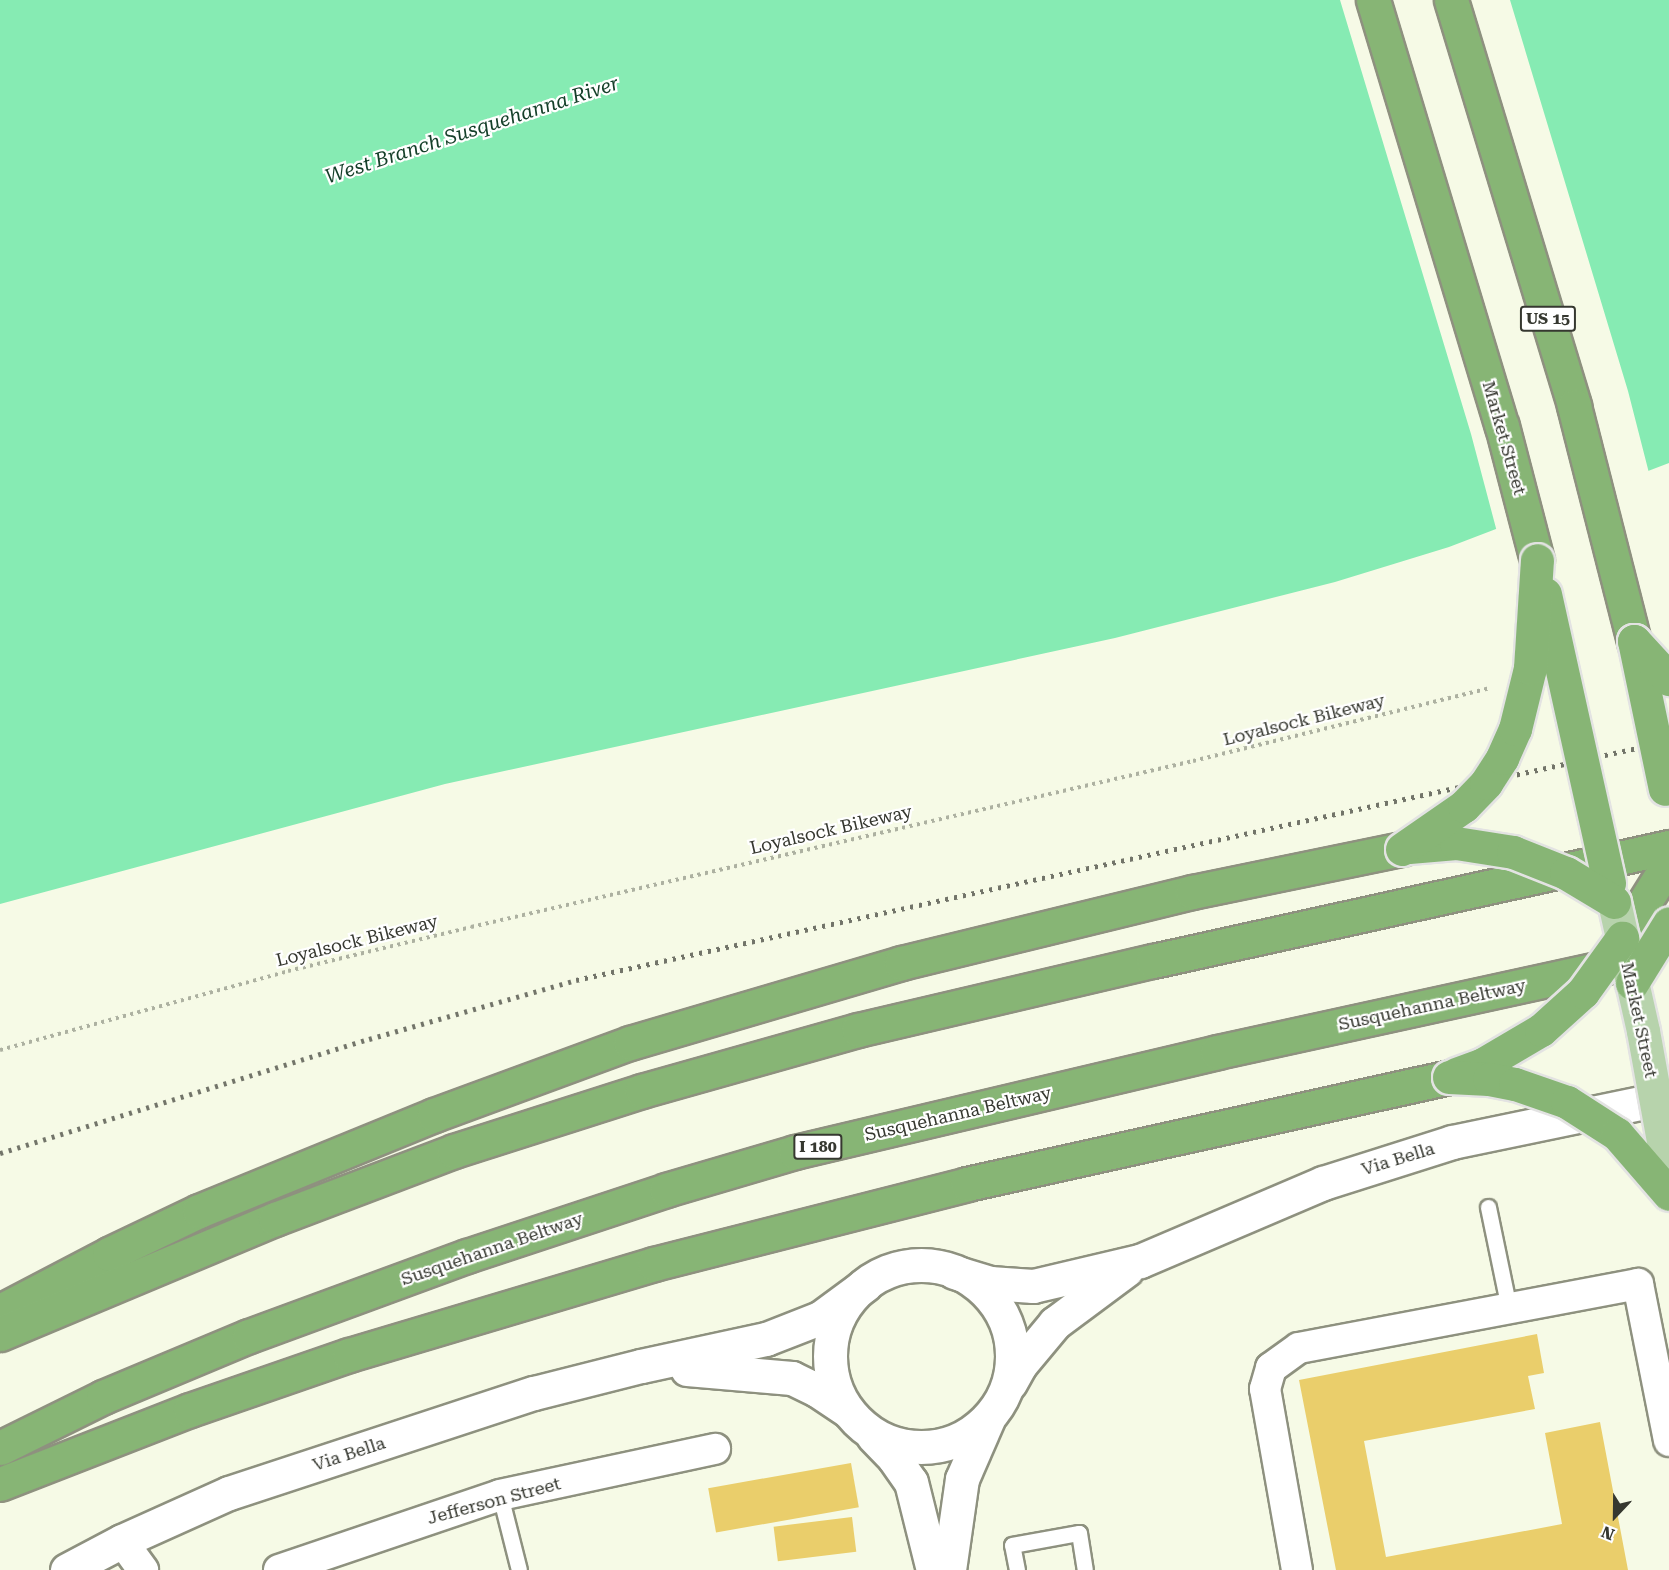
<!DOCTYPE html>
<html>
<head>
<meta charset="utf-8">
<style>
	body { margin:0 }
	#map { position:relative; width:1669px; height:1570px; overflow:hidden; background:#f6fae6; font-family:"Roboto Serif",serif }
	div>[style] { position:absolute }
	.water>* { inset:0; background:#86ebb3 }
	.pier>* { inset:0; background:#f6fae6 }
	.building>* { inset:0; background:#eace6b; transform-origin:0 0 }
	.path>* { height:4px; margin-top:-2px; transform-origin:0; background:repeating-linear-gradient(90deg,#adb1a1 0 3px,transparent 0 7.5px) }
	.roads { filter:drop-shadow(2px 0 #8e917f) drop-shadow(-2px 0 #8e917f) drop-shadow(0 2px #8e917f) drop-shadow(0 -2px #8e917f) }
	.lane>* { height:15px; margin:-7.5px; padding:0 7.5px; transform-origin:7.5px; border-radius:7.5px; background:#fff }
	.street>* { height:30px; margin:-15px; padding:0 15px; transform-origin:15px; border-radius:15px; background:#fff }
	.secondary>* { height:33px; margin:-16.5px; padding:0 16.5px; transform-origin:16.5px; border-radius:16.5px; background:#fff }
	.secondary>.ring { margin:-16.5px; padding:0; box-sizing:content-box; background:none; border:33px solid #fff; border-radius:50% }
	.highway>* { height:33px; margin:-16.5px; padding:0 16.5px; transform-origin:16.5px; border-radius:16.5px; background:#87b575 }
	.rail>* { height:4.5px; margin-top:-2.25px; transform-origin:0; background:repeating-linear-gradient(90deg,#727469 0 3px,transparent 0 9px) }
	.bridges { filter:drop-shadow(2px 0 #e3e3e2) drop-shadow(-2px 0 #e3e3e2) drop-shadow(0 2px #e3e3e2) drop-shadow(0 -2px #e3e3e2) }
	.primary-bridge>* { height:33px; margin:-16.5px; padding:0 16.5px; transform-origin:16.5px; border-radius:16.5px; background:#b7d3ac }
	.highway-bridge>* { height:33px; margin:-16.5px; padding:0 16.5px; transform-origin:16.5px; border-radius:16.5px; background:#87b575 }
	span { translate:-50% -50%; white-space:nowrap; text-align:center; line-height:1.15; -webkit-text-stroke:4.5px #fff; paint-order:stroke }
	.shield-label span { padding:2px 4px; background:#fff; border:2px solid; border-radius:4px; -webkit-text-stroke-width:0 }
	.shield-label { font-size:16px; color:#363830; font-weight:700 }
	.street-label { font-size:18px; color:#363830 }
	.water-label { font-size:20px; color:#15402a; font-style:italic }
	.north { position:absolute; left:1585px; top:1486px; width:60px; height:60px; -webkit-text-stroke:4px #fff; paint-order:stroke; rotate:202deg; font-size:16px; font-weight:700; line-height:24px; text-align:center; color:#363830 }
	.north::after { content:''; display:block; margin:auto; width:21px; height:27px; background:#363830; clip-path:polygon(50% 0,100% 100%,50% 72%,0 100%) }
</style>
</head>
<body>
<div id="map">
	<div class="water">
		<i style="clip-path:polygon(0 0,1669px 0,1669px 463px,1449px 547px,1335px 582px,1115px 638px,445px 784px,0 904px)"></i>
	</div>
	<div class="pier">
		<i style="clip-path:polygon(1340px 0,1510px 0,1628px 391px,1649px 473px,1497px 532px,1471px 434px)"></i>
	</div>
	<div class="building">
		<i style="clip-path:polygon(1537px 1334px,1544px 1373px,1528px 1376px,1535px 1409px,1364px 1441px,1386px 1557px,1562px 1524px,1545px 1433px,1600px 1422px,1628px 1570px,1336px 1570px,1299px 1380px)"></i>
		<i style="left:851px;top:1463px;width:45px;height:145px;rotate:80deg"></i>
		<i style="left:852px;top:1517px;width:35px;height:79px;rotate:83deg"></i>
	</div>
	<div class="path">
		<i style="left:0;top:1050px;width:299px;rotate:-15.3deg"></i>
		<i style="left:288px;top:971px;width:188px;rotate:-13.5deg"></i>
		<i style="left:471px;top:927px;width:741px;rotate:-12.95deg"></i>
		<i style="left:1193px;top:761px;width:307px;rotate:-13.8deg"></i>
	</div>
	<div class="roads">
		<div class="lane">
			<i style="left:1488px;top:1207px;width:103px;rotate:78.3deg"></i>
			<i style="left:500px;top:1495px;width:77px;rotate:75.8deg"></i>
			<i style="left:1017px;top:1570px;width:25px;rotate:-101deg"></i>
			<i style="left:1012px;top:1545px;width:68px;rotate:-10.2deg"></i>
			<i style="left:1079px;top:1533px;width:37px;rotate:81deg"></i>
		</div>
		<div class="street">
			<i style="left:122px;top:1541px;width:36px;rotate:54deg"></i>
			<i style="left:279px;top:1570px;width:233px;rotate:-18.7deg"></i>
			<i style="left:500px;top:1495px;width:220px;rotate:-12.1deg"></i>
			<i style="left:1297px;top:1570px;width:184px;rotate:-100deg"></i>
			<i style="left:1265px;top:1389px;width:22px;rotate:-74deg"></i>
			<i style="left:1271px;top:1368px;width:34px;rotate:-36deg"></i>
			<i style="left:1299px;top:1348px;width:345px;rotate:-10.7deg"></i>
			<i style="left:1638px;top:1284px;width:160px;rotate:78.8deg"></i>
		</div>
		<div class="secondary">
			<i class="ring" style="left:830px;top:1265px;width:149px;height:149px"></i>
			<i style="left:954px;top:1272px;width:38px;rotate:17deg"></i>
			<i style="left:990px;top:1283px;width:43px;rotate:4deg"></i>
			<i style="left:1033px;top:1286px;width:110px;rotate:-13.2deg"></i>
			<i style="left:1140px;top:1261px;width:199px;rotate:-23.1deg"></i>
			<i style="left:1323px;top:1183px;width:135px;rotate:-17.6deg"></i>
			<i style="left:1452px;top:1142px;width:222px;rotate:-11.7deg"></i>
			<i style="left:687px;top:1369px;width:105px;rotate:4.9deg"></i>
			<i style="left:792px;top:1378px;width:28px;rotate:26deg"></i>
			<i style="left:817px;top:1390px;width:37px;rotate:34deg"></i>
			<i style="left:1010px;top:1383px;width:21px;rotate:-61deg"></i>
			<i style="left:1020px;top:1365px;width:55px;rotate:-50.2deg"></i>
			<i style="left:1055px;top:1323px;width:89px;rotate:-36.7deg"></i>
			<i style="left:873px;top:1436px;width:30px;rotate:46deg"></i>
			<i style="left:894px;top:1458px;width:29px;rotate:55deg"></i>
			<i style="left:911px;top:1482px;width:91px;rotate:76deg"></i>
			<i style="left:67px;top:1570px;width:62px;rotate:-27.8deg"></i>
			<i style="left:122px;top:1541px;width:117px;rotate:-24.2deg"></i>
			<i style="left:229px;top:1493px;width:321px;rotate:-18.2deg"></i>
			<i style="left:534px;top:1393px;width:110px;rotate:-14.2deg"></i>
			<i style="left:641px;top:1366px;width:128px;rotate:-12.2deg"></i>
			<i style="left:766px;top:1339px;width:58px;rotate:-21.3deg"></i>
			<i style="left:820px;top:1318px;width:56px;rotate:-36.3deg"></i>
			<i style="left:949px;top:1570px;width:92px;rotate:-81.9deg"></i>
			<i style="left:962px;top:1479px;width:65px;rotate:-66.6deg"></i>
		</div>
		<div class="highway">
			<i style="left:1373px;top:0;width:445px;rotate:73.2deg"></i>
			<i style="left:1502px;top:426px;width:138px;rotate:75.4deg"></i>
			<i style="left:1451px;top:0;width:424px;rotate:73.1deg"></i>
			<i style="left:1574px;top:406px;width:243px;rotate:75.7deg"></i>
			<i style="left:1622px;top:938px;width:89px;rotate:-57.9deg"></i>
			<i style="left:0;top:1311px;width:123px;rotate:-27.6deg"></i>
			<i style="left:109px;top:1254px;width:100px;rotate:-25.5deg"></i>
			<i style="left:199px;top:1211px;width:254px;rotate:-22.2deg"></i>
			<i style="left:434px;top:1115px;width:209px;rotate:-20.2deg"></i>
			<i style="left:630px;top:1043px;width:283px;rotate:-16.4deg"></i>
			<i style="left:901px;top:963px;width:300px;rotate:-13.7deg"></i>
			<i style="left:1192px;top:892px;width:214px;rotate:-11.6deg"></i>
			<i style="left:0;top:1334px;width:298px;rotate:-22.7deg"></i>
			<i style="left:275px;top:1219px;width:191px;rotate:-20.8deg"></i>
			<i style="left:454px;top:1151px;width:197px;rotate:-17.7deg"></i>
			<i style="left:642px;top:1091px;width:224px;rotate:-15.8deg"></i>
			<i style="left:858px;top:1030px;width:303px;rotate:-13.2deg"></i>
			<i style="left:1153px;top:961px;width:528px;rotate:-12.46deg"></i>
			<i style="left:0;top:1448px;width:115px;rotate:-26.3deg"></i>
			<i style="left:103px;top:1397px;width:158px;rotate:-22.7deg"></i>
			<i style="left:249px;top:1336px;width:232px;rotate:-20.2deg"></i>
			<i style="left:467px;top:1256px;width:210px;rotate:-18.3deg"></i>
			<i style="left:666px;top:1190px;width:134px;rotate:-16.4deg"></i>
			<i style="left:795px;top:1152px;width:434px;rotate:-13.3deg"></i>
			<i style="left:1217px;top:1052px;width:412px;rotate:-12.3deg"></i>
			<i style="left:0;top:1484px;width:204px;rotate:-21.3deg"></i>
			<i style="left:190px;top:1410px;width:168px;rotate:-19.1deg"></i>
			<i style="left:349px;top:1355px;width:318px;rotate:-16.6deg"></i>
			<i style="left:654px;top:1264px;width:323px;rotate:-14.3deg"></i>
			<i style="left:967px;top:1184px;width:494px;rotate:-12.5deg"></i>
		</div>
	</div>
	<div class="rail">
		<i style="left:0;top:1153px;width:386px;rotate:-17.2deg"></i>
		<i style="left:369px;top:1039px;width:215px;rotate:-15.9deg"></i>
		<i style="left:576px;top:980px;width:1119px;rotate:-12.33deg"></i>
	</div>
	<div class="bridges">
		<div class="primary-bridge">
			<i style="left:1614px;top:902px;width:132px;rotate:77.3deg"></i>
			<i style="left:1643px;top:1031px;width:145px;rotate:79.7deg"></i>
		</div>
		<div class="highway-bridge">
			<i style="left:1545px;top:594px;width:296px;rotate:77.5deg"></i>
			<i style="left:1634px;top:641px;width:151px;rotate:78.2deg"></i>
			<i style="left:1634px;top:641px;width:52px;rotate:47.4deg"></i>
			<i style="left:1409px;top:847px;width:47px;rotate:-4.9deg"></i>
			<i style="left:1456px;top:843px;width:58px;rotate:9deg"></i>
			<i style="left:1513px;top:852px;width:57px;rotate:21.6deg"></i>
			<i style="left:1566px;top:873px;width:56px;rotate:31.1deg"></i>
			<i style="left:1402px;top:849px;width:75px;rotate:-34.7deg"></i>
			<i style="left:1464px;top:806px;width:32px;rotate:-46deg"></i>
			<i style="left:1486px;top:783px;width:30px;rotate:-57deg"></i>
			<i style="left:1502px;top:758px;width:32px;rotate:-66deg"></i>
			<i style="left:1515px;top:729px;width:63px;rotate:-76.2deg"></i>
			<i style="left:1530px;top:668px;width:108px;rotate:-86.3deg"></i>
			<i style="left:1632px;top:983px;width:70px;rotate:-58.3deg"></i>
			<i style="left:1456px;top:1074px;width:29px;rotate:-20deg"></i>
			<i style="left:1483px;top:1064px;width:67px;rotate:-30.4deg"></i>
			<i style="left:1541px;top:1030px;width:57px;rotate:-42.1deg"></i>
			<i style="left:1583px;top:992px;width:67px;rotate:-54.2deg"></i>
			<i style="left:1449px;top:1077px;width:40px;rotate:2.9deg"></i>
			<i style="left:1489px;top:1079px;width:26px;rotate:11deg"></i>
			<i style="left:1515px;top:1084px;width:55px;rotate:19.1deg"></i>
			<i style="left:1567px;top:1102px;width:59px;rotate:32.6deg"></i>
			<i style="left:1617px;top:1134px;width:79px;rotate:49.1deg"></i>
		</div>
	</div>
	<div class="shield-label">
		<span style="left:1548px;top:319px">US 15</span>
		<span style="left:818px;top:1147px">I 180</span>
	</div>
	<div class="street-label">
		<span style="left:1504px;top:438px;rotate:74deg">Market Street</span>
		<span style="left:1304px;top:720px;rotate:-14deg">Loyalsock Bikeway</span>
		<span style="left:831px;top:830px;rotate:-13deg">Loyalsock Bikeway</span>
		<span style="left:357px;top:941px;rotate:-14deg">Loyalsock Bikeway</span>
		<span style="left:1432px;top:1005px;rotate:-12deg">Susquehanna Beltway</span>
		<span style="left:1639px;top:1020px;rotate:78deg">Market Street</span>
		<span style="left:958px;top:1114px;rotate:-13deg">Susquehanna Beltway</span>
		<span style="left:1398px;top:1159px;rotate:-17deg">Via Bella</span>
		<span style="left:492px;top:1249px;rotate:-19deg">Susquehanna Beltway</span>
		<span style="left:349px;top:1454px;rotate:-18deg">Via Bella</span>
		<span style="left:494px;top:1501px;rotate:-15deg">Jefferson Street</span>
	</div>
	<div class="water-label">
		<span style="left:472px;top:130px;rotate:-18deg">West Branch Susquehanna River</span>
	</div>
	<div class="north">N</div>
</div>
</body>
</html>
